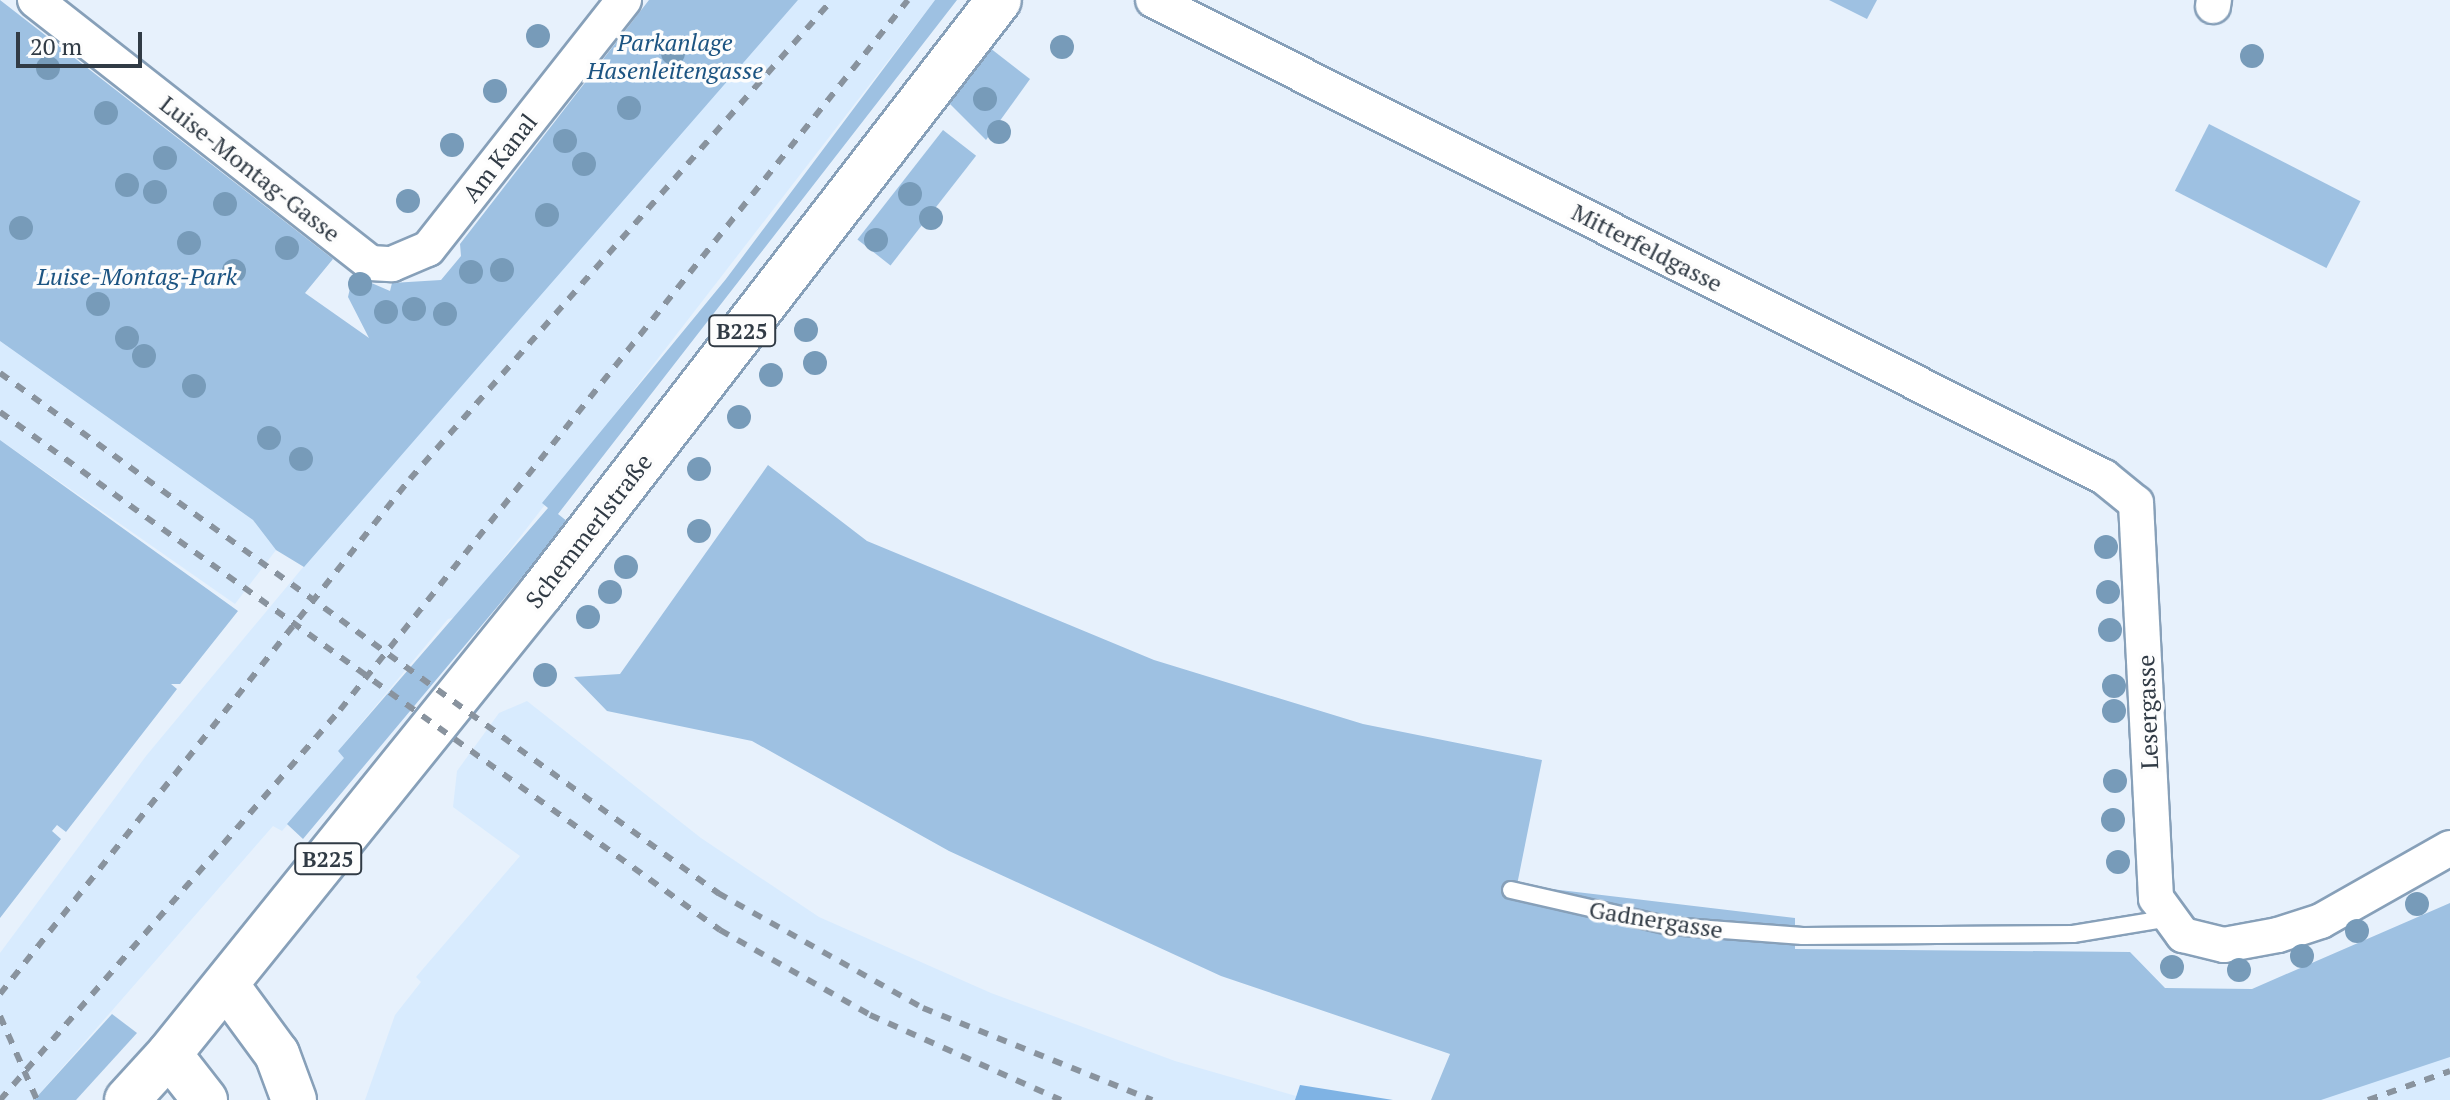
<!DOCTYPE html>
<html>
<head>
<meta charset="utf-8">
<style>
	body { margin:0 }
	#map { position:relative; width:2450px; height:1100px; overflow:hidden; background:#e7f1fc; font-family:"PT Serif",serif }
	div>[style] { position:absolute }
	.built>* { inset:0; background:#d8ebfe }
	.green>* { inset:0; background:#9ec1e2; transform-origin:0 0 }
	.forest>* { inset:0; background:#7fb3e4 }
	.roads { filter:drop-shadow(2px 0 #87a0b9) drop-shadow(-2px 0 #87a0b9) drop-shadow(0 2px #87a0b9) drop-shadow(0 -2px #87a0b9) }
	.lane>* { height:16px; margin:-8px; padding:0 8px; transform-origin:8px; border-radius:8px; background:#fff }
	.street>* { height:34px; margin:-17px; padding:0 17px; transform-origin:17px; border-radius:17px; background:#fff }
	.secondary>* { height:44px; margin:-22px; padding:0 22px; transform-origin:22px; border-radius:22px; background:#fff }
	.primary>* { height:44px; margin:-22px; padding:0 22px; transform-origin:22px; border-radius:22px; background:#fff }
	.rail>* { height:6px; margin-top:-3px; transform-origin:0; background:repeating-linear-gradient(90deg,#89939e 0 10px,transparent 0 20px) }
	.trees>* { width:24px; height:24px; margin:-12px; border-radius:50%; background:#779bb9 }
	span { translate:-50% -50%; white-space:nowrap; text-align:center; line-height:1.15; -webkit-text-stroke:7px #fdfdfd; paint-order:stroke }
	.shield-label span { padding:2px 6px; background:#fdfdfd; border:2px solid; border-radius:6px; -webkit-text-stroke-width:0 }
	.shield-label { font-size:22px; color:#313b45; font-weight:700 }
	.park-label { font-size:24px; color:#1c5482; font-style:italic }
	.street-label { font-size:24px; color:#313b45 }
	.scale { position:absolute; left:16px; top:32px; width:126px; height:36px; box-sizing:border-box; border:4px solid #313b45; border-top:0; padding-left:10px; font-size:24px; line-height:28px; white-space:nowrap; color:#313b45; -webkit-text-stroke:6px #fdfdfd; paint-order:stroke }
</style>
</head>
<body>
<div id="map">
	<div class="built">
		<i style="clip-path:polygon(798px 0,935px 0,459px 616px,448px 619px,338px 751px,345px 758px,282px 831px,273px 826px,34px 1100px,0 1100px,0 953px,146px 756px,398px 453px)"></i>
		<i style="clip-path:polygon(0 341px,253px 520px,276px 550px,235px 604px,0 440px)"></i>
		<i style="clip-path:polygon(527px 701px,701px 838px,819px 917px,991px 993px,1175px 1061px,1310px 1100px,365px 1100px,395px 1015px,421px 982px,416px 977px,520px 856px,453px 807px,457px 771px,499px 713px)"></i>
		<i style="clip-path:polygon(2450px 1033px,2450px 1100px,2242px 1100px)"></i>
	</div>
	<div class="green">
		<i style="clip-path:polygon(0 0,333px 259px,305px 293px,369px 338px,348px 297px,353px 275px,390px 291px,392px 283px,441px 280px,461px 256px,460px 244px,649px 0,798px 0,304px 567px,276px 550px,253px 520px,0 341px)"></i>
		<i style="clip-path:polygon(935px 0,957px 0,558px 514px,568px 522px,303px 839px,287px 824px,344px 758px,338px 751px,548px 508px,542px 503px,726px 279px)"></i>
		<i style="clip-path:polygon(1829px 0,1877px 0,1867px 19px)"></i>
		<i style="clip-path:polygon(990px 48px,1030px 79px,986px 140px,948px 102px)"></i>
		<i style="left:2209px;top:124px;width:170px;height:75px;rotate:27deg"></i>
		<i style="left:943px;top:130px;width:42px;height:139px;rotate:38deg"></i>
		<i style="clip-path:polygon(0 440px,238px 611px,180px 684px,171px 684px,177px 689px,66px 832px,57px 825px,52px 831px,61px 839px,0 918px)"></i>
		<i style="clip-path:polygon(768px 465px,867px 541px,1154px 660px,1363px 724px,1542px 760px,1517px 885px,1795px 918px,1795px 949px,2130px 952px,2165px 988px,2252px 989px,2450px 903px,2450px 1057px,2321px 1100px,1431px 1100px,1450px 1054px,1221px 976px,949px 851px,752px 741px,607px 711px,574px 677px,620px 674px)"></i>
		<i style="clip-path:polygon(112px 1014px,137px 1033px,76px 1100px,34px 1100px)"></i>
	</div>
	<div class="forest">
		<i style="clip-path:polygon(1300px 1085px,1393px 1100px,1295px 1100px)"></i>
	</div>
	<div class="roads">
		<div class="lane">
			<i style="left:1511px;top:890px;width:163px;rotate:12.8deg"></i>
			<i style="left:1670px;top:926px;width:133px;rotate:4.3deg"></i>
			<i style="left:1803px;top:936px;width:270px;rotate:-0.4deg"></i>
			<i style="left:2073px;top:934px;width:93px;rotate:-9.3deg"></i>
		</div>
		<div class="street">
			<i style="left:35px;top:0;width:426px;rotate:38.1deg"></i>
			<i style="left:370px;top:263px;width:22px;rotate:3deg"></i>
			<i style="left:392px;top:264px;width:39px;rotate:-23deg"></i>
			<i style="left:428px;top:249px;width:317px;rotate:-51.8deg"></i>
			<i style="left:1153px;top:0;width:1064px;rotate:26.64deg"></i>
			<i style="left:2104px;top:477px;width:41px;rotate:39.1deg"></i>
			<i style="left:2136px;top:503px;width:396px;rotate:87.1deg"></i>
			<i style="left:2156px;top:898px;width:46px;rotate:53.9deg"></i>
			<i style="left:2183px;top:935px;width:42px;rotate:13.7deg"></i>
			<i style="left:2224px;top:945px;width:55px;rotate:-10.5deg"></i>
			<i style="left:2278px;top:935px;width:45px;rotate:-18deg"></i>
			<i style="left:2321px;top:921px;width:148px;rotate:-29.5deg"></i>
			<i style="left:2213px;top:6px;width:6px;rotate:-81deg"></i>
		</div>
		<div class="secondary">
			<i style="left:127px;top:1100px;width:62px;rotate:-47.6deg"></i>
		</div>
		<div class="primary">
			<i style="left:227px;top:986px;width:84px;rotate:53.7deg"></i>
			<i style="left:277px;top:1054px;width:49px;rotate:69.7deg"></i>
			<i style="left:205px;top:1100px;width:58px;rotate:-128deg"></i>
			<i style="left:169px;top:1054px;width:592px;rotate:-51.1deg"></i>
			<i style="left:541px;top:593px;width:749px;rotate:-52.32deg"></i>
		</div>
	</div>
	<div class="rail">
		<i style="left:0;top:373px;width:887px;rotate:35.91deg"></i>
		<i style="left:718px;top:893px;width:235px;rotate:29.3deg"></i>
		<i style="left:923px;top:1008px;width:247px;rotate:21.9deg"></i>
		<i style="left:0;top:412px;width:887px;rotate:35.73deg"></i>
		<i style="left:720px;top:930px;width:172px;rotate:29.5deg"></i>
		<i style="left:870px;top:1015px;width:209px;rotate:24deg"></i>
		<i style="left:0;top:994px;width:658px;rotate:-51.48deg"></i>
		<i style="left:410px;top:479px;width:638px;rotate:-48.62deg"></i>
		<i style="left:0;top:1016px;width:92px;rotate:66.2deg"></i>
		<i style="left:0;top:1100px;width:517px;rotate:-48.92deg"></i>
		<i style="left:340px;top:710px;width:909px;rotate:-51.34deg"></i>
		<i style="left:2368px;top:1100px;width:87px;rotate:-19.5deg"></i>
	</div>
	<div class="trees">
		<i style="left:538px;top:36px"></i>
		<i style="left:1062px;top:47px"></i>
		<i style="left:673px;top:53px"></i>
		<i style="left:2252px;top:56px"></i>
		<i style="left:48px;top:68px"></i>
		<i style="left:495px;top:91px"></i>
		<i style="left:985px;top:99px"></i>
		<i style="left:629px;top:108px"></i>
		<i style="left:106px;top:113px"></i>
		<i style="left:999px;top:132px"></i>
		<i style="left:565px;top:141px"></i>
		<i style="left:452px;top:145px"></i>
		<i style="left:165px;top:158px"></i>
		<i style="left:584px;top:164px"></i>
		<i style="left:127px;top:185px"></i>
		<i style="left:155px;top:192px"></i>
		<i style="left:910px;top:194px"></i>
		<i style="left:408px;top:201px"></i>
		<i style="left:225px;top:204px"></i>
		<i style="left:547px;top:215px"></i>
		<i style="left:931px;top:218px"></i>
		<i style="left:21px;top:228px"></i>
		<i style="left:876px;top:240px"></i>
		<i style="left:189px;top:243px"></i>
		<i style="left:287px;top:248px"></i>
		<i style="left:502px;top:270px"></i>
		<i style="left:234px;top:271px"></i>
		<i style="left:471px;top:272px"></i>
		<i style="left:360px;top:284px"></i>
		<i style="left:98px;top:304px"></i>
		<i style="left:414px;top:309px"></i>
		<i style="left:386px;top:312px"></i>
		<i style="left:445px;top:314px"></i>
		<i style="left:806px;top:330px"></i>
		<i style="left:127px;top:338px"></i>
		<i style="left:144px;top:356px"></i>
		<i style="left:815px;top:363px"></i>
		<i style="left:771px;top:375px"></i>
		<i style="left:194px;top:386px"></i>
		<i style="left:739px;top:417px"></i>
		<i style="left:269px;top:438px"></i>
		<i style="left:301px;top:459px"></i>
		<i style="left:699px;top:469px"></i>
		<i style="left:699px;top:531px"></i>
		<i style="left:2106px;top:547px"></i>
		<i style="left:626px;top:567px"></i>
		<i style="left:610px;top:592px"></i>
		<i style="left:2108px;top:592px"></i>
		<i style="left:588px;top:617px"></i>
		<i style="left:2110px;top:630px"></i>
		<i style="left:545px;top:675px"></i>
		<i style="left:2114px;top:686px"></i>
		<i style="left:2114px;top:711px"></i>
		<i style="left:2115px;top:781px"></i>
		<i style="left:2113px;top:820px"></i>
		<i style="left:2118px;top:862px"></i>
		<i style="left:2417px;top:904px"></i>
		<i style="left:2357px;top:931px"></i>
		<i style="left:2302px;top:956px"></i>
		<i style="left:2172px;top:967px"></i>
		<i style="left:2239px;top:970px"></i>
	</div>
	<div class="shield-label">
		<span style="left:742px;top:331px">B225</span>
		<span style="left:328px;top:859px">B225</span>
	</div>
	<div class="park-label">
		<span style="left:675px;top:57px">Parkanlage<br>Hasenleitengasse</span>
		<span style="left:137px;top:277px">Luise-Montag-Park</span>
	</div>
	<div class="street-label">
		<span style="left:500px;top:158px;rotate:-52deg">Am Kanal</span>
		<span style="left:250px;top:169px;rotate:38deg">Luise-Montag-Gasse</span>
		<span style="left:1647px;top:248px;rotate:27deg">Mitterfeldgasse</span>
		<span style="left:589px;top:531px;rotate:-52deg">Schemmerlstraße</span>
		<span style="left:2148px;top:712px;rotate:-92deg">Lesergasse</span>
		<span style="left:1656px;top:920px;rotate:9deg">Gadnergasse</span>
	</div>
	<div class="scale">20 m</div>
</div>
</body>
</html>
